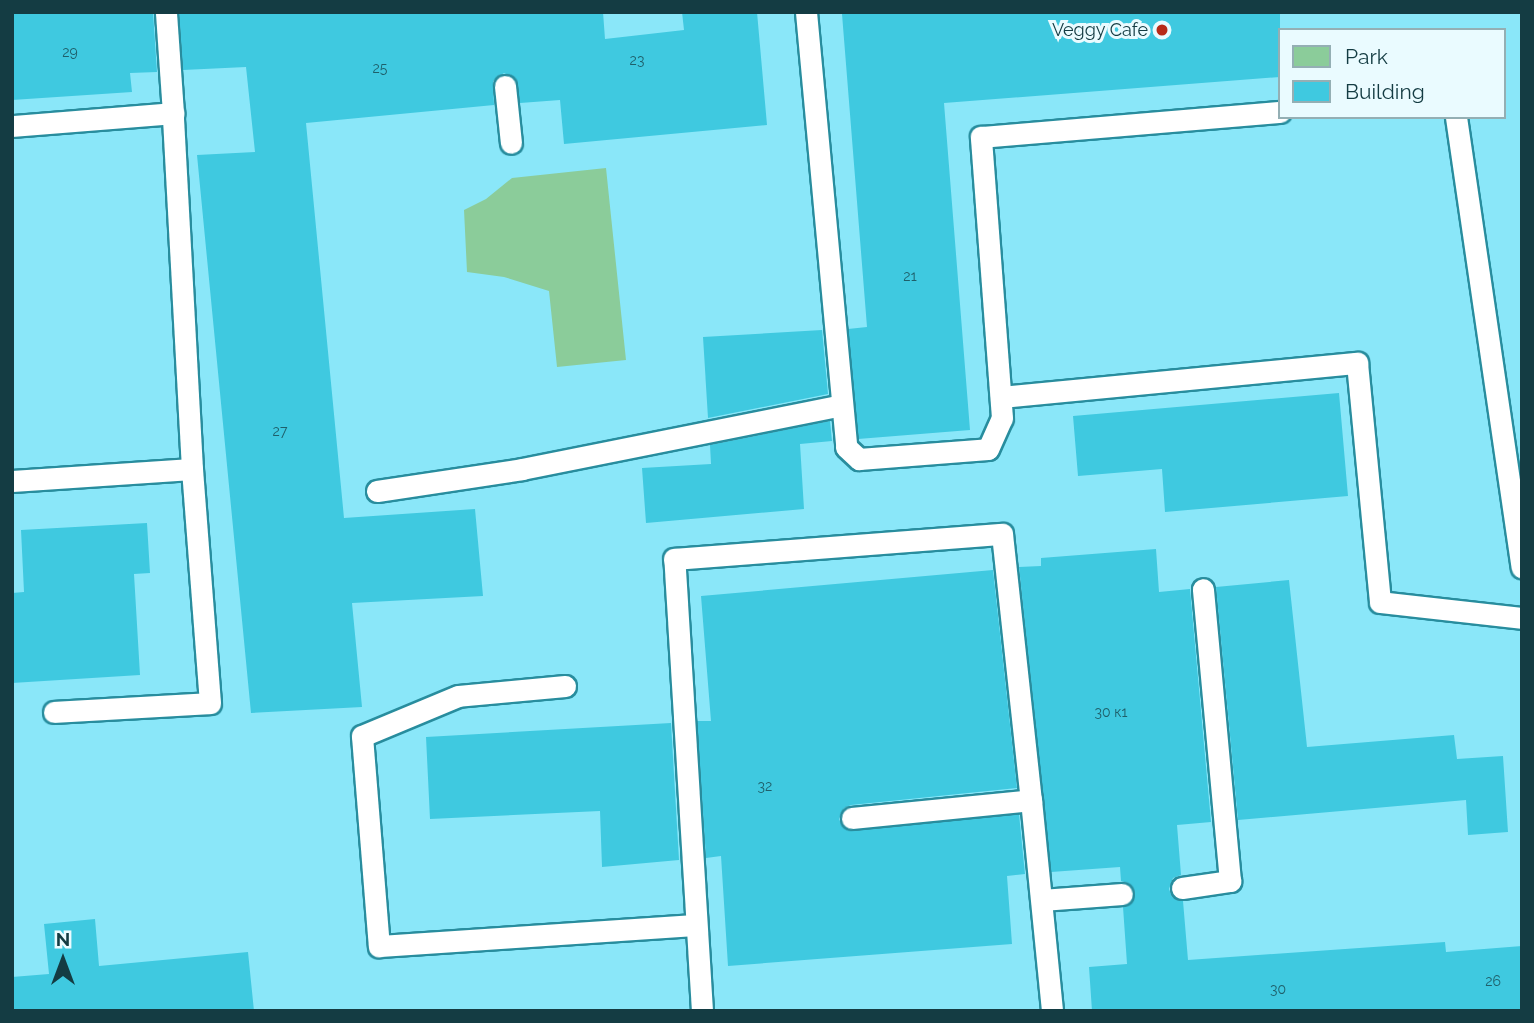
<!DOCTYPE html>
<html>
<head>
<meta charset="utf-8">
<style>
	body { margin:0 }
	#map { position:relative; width:1534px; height:1023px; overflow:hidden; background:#8ae7f9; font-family:Raleway,sans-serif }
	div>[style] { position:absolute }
	.green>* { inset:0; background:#8bcc9a }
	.building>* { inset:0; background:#3fc9e0 }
	.roads { filter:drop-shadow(2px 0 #288d9e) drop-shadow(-2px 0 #288d9e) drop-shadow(0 2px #288d9e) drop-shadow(0 -2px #288d9e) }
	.service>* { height:21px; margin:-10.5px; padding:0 10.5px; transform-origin:10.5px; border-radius:10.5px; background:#fff }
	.dots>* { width:19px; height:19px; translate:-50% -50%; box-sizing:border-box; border:4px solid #eafbff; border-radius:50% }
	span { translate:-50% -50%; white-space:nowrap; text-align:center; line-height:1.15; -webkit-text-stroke:6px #eafbff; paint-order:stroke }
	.number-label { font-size:14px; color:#1f5f6a }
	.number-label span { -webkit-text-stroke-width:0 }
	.poi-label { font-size:18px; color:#143c43 }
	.right { translate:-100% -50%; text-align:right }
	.frame { position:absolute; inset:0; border:14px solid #143c43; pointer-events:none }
	.legend { position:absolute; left:1278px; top:28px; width:228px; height:91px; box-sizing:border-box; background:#eafbff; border:2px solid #94afb4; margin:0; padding:9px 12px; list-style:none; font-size:21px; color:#143c43 }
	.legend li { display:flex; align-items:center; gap:14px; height:35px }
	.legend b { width:35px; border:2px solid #94afb4 }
	.north { position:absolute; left:28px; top:925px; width:70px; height:70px; -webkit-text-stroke:5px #eafbff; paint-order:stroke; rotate:0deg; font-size:19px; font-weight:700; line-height:28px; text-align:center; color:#143c43 }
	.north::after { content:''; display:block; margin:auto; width:24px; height:32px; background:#143c43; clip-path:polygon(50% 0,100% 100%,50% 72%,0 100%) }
</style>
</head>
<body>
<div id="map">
	<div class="green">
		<i style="clip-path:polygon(606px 168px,626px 360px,557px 367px,549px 291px,504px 277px,467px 272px,464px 210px,486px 199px,512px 178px)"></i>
	</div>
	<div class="building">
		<i style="clip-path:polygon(12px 12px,153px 12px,157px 72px,130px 73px,132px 92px,12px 100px)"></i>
		<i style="clip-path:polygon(179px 12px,603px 12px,605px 39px,684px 30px,682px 12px,757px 12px,767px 125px,564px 144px,560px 100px,520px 103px,516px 79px,504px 73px,493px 81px,494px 105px,306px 123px,344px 518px,475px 509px,483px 596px,352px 603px,362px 707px,251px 713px,197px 155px,255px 152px,246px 67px,183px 70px)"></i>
		<i style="clip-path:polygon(868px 12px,1280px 12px,1280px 77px,944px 103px,970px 430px,858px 439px,848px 329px,867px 327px,842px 14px)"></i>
		<i style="clip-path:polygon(822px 330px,828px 394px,708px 418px,703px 337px)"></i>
		<i style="clip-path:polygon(1339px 393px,1348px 496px,1165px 512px,1162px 469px,1078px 476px,1073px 416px)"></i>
		<i style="clip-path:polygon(830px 421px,832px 441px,800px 444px,804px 509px,646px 523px,642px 468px,711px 464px,710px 445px)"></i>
		<i style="clip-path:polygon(147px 523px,150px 573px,134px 574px,140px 675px,12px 683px,12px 593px,24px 592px,21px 530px)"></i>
		<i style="clip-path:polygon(1156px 549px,1159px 592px,1190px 589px,1211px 822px,1177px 825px,1181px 875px,1173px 878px,1169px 889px,1172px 897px,1183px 901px,1188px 960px,1445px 942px,1446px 952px,1522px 946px,1522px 1011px,1092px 1011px,1089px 967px,1127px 964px,1123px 907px,1133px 900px,1135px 892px,1128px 883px,1121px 881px,1120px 867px,1051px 872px,1019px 567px,1041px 566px,1041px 558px)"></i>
		<i style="clip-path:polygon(993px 570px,1017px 788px,851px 805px,844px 808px,839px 819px,842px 826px,853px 831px,1019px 814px,1025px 874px,1007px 876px,1012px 944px,728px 966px,721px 856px,706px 858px,697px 721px,711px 721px,701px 596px)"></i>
		<i style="clip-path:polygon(1289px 580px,1307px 747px,1454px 735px,1457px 759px,1503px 756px,1508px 832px,1468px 835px,1466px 800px,1238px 820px,1216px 587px)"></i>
		<i style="clip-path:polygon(671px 723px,679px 860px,602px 867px,600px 811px,430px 819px,426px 737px)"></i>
		<i style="clip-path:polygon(95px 919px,99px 966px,248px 952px,254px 1011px,12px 1011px,12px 977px,49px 974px,44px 924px)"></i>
	</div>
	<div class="roads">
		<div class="service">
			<i style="left:806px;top:12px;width:437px;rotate:84.7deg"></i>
			<i style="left:846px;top:447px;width:18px;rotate:43deg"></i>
			<i style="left:859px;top:459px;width:129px;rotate:-4.4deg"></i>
			<i style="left:988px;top:449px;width:34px;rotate:-66deg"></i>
			<i style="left:1002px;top:418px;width:282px;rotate:-94.3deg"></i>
			<i style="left:981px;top:137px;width:300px;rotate:-4.8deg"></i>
			<i style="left:505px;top:86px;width:57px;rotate:84deg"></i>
			<i style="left:1456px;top:117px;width:455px;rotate:81.7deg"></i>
			<i style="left:12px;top:126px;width:162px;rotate:-4.6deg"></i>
			<i style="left:173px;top:113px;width:101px;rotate:-94deg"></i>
			<i style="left:1001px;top:397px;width:358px;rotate:-5.5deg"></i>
			<i style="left:1357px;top:363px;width:240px;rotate:84.5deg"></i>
			<i style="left:1380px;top:602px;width:143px;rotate:6.4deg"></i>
			<i style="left:12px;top:481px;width:180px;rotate:-3.8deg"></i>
			<i style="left:377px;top:491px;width:147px;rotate:-8.6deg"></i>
			<i style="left:522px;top:469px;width:325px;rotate:-11.3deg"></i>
			<i style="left:565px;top:686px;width:107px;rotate:174.7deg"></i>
			<i style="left:458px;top:696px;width:104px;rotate:157.4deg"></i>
			<i style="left:362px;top:736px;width:211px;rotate:85.4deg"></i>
			<i style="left:379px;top:946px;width:317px;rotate:-3.8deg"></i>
			<i style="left:54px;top:712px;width:156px;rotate:-3.3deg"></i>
			<i style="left:210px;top:703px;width:235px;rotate:-94.4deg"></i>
			<i style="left:192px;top:469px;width:357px;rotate:-93.1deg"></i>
			<i style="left:852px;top:818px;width:180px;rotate:-5.7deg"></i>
			<i style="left:1031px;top:800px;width:212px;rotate:84.3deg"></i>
			<i style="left:1182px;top:888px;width:49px;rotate:-8.3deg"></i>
			<i style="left:1230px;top:881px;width:293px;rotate:-95.3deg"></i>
			<i style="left:1042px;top:900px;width:80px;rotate:-4.3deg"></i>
			<i style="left:702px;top:1011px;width:453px;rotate:-93.5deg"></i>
			<i style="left:674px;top:559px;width:329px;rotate:-4.4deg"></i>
			<i style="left:1002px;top:534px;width:268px;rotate:83.8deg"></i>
		</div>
	</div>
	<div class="dots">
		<i style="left:1162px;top:30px;background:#b72a18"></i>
	</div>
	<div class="number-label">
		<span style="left:70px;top:52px">29</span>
		<span style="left:637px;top:60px">23</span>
		<span style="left:380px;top:68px">25</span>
		<span style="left:910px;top:276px">21</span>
		<span style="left:280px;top:431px">27</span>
		<span style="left:1111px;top:712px">30 к1</span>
		<span style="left:765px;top:786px">32</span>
		<span style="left:1493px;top:981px">26</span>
		<span style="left:1278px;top:989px">30</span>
	</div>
	<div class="poi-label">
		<span class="right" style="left:1148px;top:30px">Veggy Cafe</span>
	</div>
	<div class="frame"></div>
	<ul class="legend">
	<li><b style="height:19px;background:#8bcc9a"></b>Park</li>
	<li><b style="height:19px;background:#3fc9e0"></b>Building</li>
	</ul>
	<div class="north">N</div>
</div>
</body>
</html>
